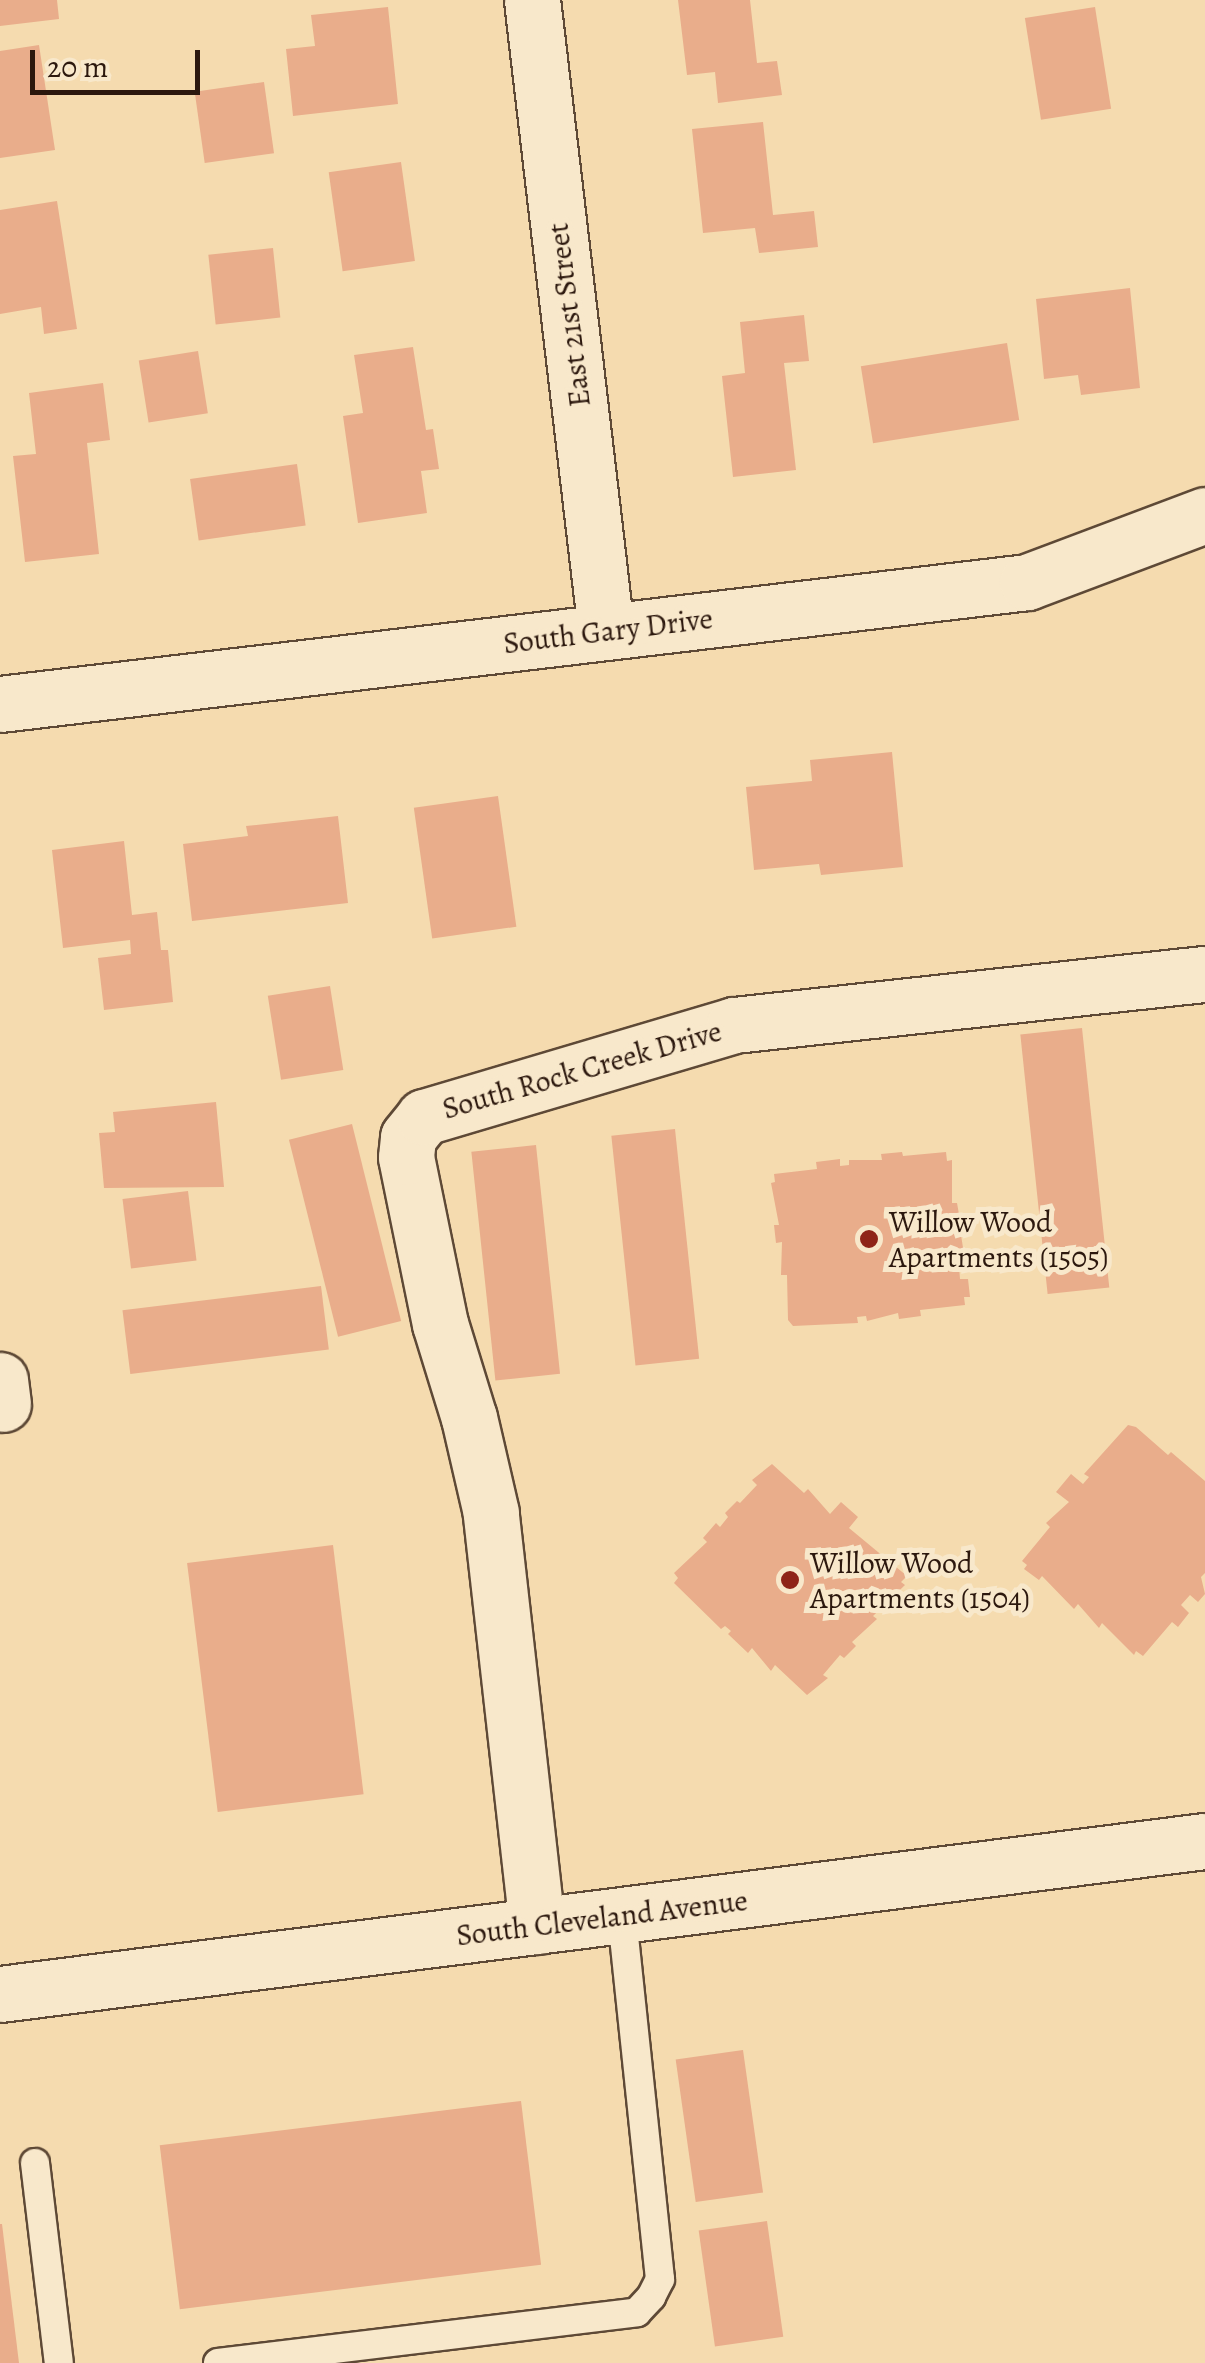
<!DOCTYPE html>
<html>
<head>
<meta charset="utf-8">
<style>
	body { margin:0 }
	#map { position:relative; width:1205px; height:2363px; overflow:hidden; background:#f5dbaf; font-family:Alegreya,serif }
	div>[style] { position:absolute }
	.building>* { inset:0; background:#e9ad8b; transform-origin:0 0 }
	.roads { filter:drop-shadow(2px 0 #5e4936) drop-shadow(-2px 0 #5e4936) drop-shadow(0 2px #5e4936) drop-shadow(0 -2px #5e4936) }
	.lane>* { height:28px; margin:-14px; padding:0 14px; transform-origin:14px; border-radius:14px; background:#f8e8cb }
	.street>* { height:55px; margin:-27.5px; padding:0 27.5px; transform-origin:27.5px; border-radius:27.5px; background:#f8e8cb }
	.secondary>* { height:55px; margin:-27.5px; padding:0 27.5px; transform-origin:27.5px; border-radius:27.5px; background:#f8e8cb }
	.dots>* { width:28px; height:28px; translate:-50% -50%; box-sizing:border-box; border:5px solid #f8e8cb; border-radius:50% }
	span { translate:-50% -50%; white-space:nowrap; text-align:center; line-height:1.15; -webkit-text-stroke:10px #f8e8cb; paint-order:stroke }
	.street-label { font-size:30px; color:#2c180e }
	.poi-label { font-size:30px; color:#2c180e }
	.left { translate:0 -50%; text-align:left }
	.scale { position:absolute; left:30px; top:50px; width:170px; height:45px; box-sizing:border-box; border:5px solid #2c180e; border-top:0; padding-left:12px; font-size:30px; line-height:35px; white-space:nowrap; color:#2c180e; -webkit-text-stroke:8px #f8e8cb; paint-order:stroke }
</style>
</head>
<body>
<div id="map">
	<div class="building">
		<i style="clip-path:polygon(0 0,57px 0,59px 19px,0 26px)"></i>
		<i style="clip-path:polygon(678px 0,750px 0,757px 63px,777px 61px,782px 95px,718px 103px,715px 72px,687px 75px)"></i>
		<i style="clip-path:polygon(388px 7px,398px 104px,293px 116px,286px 49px,315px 46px,311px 15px)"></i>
		<i style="left:1095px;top:7px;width:103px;height:71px;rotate:81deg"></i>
		<i style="clip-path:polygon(39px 45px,55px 150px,0 158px,0 51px)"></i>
		<i style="left:264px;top:82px;width:72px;height:70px;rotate:82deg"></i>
		<i style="clip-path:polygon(763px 122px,773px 215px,814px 211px,818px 247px,759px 253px,755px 228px,703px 233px,692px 129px)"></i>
		<i style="left:401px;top:162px;width:100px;height:73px;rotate:82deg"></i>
		<i style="clip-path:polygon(57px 201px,77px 329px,44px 334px,41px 307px,0 314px,0 210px)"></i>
		<i style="left:273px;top:248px;width:70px;height:65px;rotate:84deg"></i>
		<i style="clip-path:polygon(1130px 288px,1140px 388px,1081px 395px,1078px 375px,1044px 379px,1036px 299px)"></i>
		<i style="clip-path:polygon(804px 315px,809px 361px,784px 363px,796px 470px,733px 477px,722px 376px,745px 373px,740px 322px)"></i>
		<i style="left:1007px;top:343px;width:78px;height:148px;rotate:81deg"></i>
		<i style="clip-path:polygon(413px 347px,426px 430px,433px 429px,439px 469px,421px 471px,427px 513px,358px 523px,343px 416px,363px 413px,354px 355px)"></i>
		<i style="left:198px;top:351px;width:63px;height:60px;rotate:81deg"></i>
		<i style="clip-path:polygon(103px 383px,110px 440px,87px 443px,99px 554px,25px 562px,13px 456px,36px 454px,29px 393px)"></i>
		<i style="left:297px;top:464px;width:62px;height:108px;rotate:82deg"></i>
		<i style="clip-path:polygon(892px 752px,903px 867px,821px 875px,819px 864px,754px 870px,746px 787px,812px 781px,810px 760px)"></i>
		<i style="left:498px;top:796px;width:132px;height:85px;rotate:82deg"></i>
		<i style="clip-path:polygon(338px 816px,348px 903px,192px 921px,183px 844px,248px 836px,246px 826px)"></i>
		<i style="clip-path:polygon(124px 841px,132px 915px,157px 912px,161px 950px,168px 950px,173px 1002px,104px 1010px,98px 958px,131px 954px,130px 940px,63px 948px,52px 850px)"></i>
		<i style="left:330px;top:986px;width:85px;height:63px;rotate:81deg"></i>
		<i style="left:1082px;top:1028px;width:261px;height:62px;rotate:84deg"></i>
		<i style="clip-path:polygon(216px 1102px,224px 1187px,104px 1188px,99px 1133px,115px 1132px,113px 1112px)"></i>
		<i style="left:352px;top:1124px;width:203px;height:65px;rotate:76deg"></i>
		<i style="left:675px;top:1129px;width:231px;height:64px;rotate:84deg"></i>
		<i style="left:536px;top:1145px;width:230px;height:65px;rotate:84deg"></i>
		<i style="clip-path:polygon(902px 1152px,903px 1156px,946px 1152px,947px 1161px,952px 1160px,952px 1203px,957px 1203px,960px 1220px,954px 1221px,955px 1236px,961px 1235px,964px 1254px,958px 1254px,960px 1279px,968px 1279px,970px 1297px,964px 1297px,965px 1305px,920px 1310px,921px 1316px,899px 1319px,898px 1313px,867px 1321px,866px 1316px,857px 1317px,858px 1323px,793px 1326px,788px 1320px,787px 1275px,781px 1275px,782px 1242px,776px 1243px,774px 1225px,779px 1225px,771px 1183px,775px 1182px,774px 1174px,817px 1169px,816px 1162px,840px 1159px,840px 1166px,849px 1165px,849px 1160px,882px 1160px,881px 1154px)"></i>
		<i style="left:188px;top:1191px;width:70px;height:66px;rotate:83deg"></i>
		<i style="left:321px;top:1286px;width:64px;height:200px;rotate:83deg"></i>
		<i style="clip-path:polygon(1128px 1425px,1136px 1427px,1168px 1455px,1171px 1452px,1205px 1481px,1205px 1573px,1201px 1577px,1205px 1594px,1198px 1602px,1190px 1595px,1181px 1605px,1189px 1613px,1178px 1627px,1172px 1622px,1143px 1656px,1136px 1651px,1134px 1655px,1102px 1623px,1099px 1628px,1078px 1604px,1074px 1609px,1042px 1576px,1039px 1580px,1024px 1569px,1027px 1565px,1022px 1561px,1050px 1527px,1046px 1523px,1069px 1502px,1056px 1492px,1071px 1474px,1083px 1484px,1089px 1477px,1084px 1474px)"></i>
		<i style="clip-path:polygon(772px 1464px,804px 1493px,808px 1489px,830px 1514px,841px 1502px,858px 1517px,849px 1528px,907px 1576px,901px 1582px,905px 1585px,873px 1616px,877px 1619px,852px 1642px,856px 1646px,844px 1658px,840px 1655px,823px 1675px,828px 1678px,807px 1695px,775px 1665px,771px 1671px,752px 1648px,748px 1653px,728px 1634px,731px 1631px,725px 1626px,721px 1629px,674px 1583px,678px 1578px,674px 1573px,707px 1542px,703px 1538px,716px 1523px,720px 1527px,728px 1517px,725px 1513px,737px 1501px,740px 1503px,757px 1485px,752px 1480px)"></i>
		<i style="left:333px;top:1545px;width:251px;height:147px;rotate:83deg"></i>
		<i style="left:743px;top:2050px;width:144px;height:68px;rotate:82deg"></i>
		<i style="left:521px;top:2101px;width:165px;height:364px;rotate:83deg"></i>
		<i style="left:767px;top:2221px;width:117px;height:69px;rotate:82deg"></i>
		<i style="clip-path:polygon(0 2224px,2px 2224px,19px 2363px,0 2363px)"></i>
	</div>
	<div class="roads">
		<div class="lane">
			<i style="left:35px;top:2163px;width:201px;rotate:83.2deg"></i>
			<i style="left:218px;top:2363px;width:422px;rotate:-6.9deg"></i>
			<i style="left:637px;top:2312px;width:21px;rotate:-47deg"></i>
			<i style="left:651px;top:2297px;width:20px;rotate:-63deg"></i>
			<i style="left:660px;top:2279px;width:366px;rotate:-96deg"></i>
		</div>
		<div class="street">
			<i style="left:532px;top:0;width:635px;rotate:83.31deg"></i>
			<i style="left:0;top:704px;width:1034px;rotate:-6.77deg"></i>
			<i style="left:1027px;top:582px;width:190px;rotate:-20.6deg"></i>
			<i style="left:0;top:1380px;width:24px;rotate:83deg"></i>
			<i style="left:537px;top:1926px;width:416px;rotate:-96.4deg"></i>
			<i style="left:491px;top:1513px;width:98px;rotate:-103deg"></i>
			<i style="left:469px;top:1418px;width:98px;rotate:-107.1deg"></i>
			<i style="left:440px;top:1324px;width:170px;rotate:-101.5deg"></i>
			<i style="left:406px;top:1157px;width:20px;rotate:-84deg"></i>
			<i style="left:408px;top:1137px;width:26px;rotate:-51deg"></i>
			<i style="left:424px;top:1117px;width:323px;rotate:-16.5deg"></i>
			<i style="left:734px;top:1025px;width:474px;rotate:-6.2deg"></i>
		</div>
		<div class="secondary">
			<i style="left:0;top:1994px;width:1215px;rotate:-7.24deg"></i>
		</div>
	</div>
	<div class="dots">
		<i style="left:869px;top:1239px;background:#8f2418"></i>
		<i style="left:790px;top:1580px;background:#8f2418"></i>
	</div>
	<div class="street-label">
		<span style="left:569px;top:315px;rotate:-97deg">East 21st Street</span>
		<span style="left:608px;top:631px;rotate:-7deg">South Gary Drive</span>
		<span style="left:582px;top:1070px;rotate:-16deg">South Rock Creek Drive</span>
		<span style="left:602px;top:1918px;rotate:-7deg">South Cleveland Avenue</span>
	</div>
	<div class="poi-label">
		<span class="left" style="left:889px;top:1239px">Willow Wood<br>Apartments (1505)</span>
		<span class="left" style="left:810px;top:1580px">Willow Wood<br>Apartments (1504)</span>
	</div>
	<div class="scale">20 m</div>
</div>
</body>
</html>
